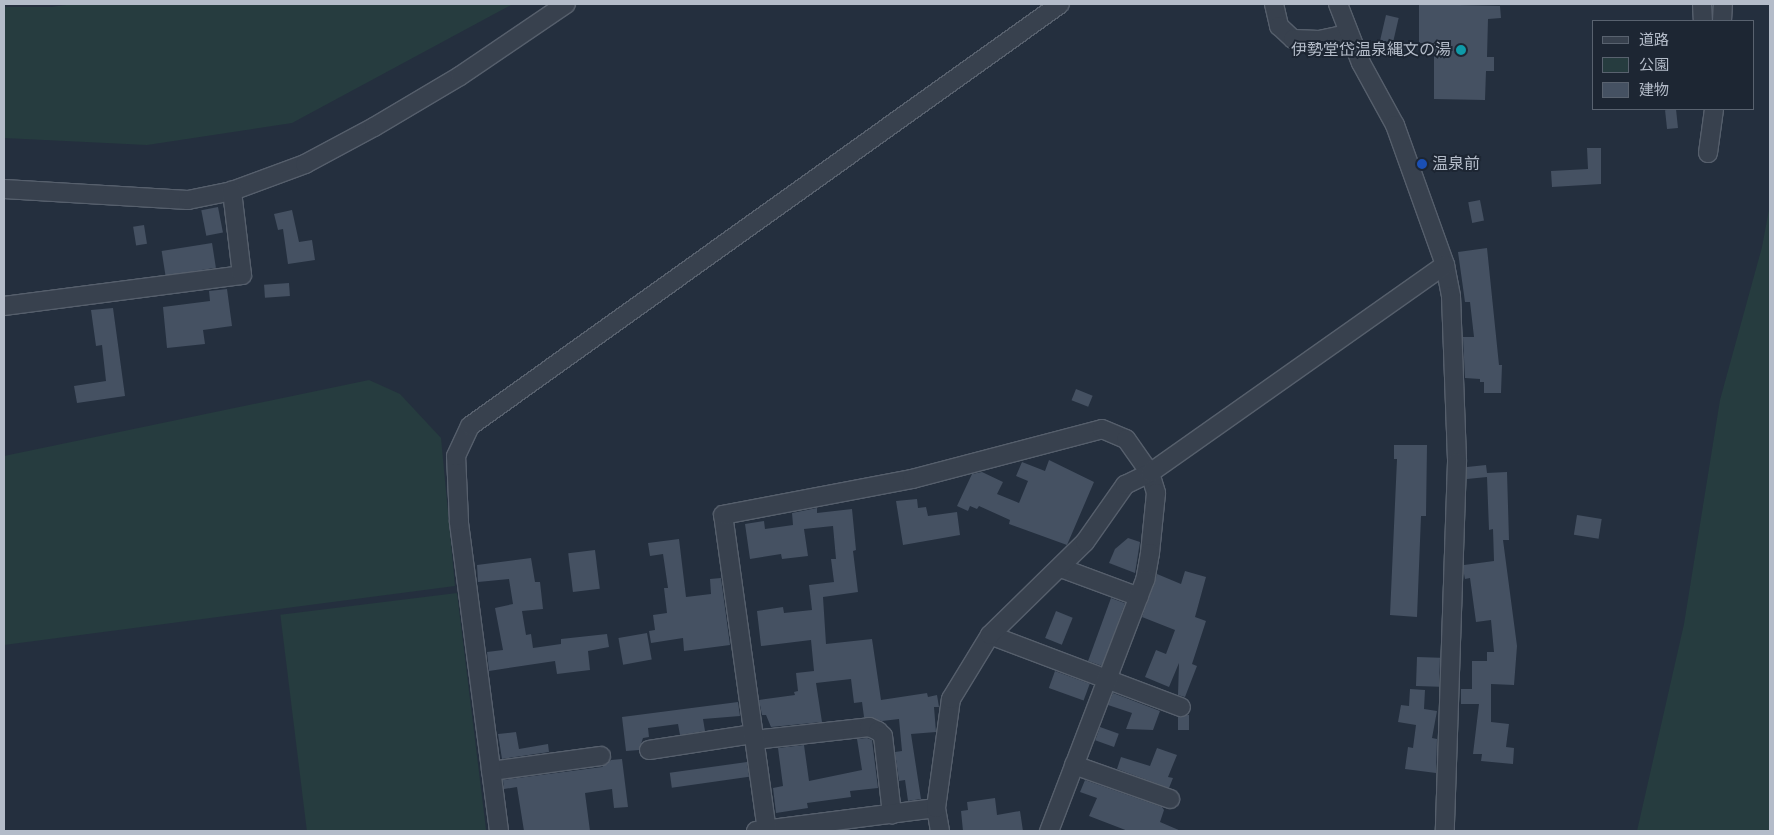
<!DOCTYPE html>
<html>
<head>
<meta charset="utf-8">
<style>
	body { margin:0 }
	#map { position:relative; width:1774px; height:835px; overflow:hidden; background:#242f3e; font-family:Poppins,"Noto Sans JP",sans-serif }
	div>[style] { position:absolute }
	.green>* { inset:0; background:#263c3f; transform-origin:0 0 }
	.building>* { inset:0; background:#455162; transform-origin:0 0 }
	.roads { filter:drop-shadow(1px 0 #565f6c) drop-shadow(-1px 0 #565f6c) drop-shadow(0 1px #565f6c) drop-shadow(0 -1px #565f6c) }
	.minor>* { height:18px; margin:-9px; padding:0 9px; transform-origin:9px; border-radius:9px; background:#38414e }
	.dots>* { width:14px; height:14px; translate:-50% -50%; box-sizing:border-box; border:2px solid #1d2633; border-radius:50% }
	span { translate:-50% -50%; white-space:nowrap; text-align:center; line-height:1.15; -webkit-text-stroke:4px #1d2633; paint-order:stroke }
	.poi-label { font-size:16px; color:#b4bcc9 }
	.right { translate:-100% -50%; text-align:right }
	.left { translate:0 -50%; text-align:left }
	.frame { position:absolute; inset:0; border:5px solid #b4bcc9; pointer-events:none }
	.legend { position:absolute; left:1592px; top:20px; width:162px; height:90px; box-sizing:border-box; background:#1d2633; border:1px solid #59626f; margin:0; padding:6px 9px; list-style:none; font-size:15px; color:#b4bcc9 }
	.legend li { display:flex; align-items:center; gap:10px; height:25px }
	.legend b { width:25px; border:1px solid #59626f }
</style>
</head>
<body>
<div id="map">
	<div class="green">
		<i style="clip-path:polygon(74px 4px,513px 4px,292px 123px,147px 145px,4px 138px,4px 7px,51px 7px)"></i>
		<i style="clip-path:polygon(1770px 204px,1770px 831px,1637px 831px,1684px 624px,1720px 400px,1762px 247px)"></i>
		<i style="clip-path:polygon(369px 380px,400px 394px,441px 438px,455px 586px,4px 645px,4px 456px)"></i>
		<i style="left:457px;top:593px;width:240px;height:178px;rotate:83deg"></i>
	</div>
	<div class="building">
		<i style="clip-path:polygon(1419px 4px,1500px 6px,1501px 18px,1488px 19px,1487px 57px,1494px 57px,1494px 71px,1486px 71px,1485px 100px,1434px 99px,1434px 43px,1419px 43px)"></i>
		<i style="left:1386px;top:15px;width:13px;height:26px;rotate:13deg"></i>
		<i style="left:1676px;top:109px;width:19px;height:11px;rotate:84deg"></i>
		<i style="clip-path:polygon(1587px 148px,1601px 148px,1601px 184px,1552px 187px,1551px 171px,1588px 169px)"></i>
		<i style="left:1480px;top:200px;width:21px;height:12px;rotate:79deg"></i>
		<i style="left:218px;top:207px;width:26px;height:17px;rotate:79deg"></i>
		<i style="clip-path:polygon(292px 210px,299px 242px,312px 240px,315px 260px,288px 264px,283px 229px,278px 230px,274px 214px)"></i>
		<i style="left:144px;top:225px;width:19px;height:11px;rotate:81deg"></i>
		<i style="left:212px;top:243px;width:25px;height:51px;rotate:81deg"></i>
		<i style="clip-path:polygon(1487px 248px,1499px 365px,1502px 365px,1501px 393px,1484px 393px,1484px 382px,1480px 382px,1480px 379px,1465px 378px,1463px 337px,1474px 337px,1470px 302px,1465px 302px,1458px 252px)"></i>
		<i style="left:289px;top:283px;width:13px;height:25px;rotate:86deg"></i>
		<i style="clip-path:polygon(227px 289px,232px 326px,203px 330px,205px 344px,167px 348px,163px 307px,210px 301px,209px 291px)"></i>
		<i style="clip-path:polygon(113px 308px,125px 396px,77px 403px,74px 386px,106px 381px,102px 345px,96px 346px,91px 310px)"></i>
		<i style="left:1076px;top:389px;width:18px;height:12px;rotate:22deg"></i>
		<i style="clip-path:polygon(1394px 445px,1427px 445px,1426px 516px,1421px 516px,1417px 617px,1390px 615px,1397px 459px,1394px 459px)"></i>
		<i style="clip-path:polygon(1049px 460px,1094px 482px,1067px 545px,1009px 524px,1010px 520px,979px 506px,977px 509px,970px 506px,968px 511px,957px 506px,972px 474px,982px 472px,1003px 482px,997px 494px,1019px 503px,1028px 481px,1016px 476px,1022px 462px,1045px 471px)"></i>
		<i style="clip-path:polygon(1486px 465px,1487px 473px,1507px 472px,1509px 540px,1503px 540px,1517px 646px,1514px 685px,1491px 684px,1491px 722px,1509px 724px,1506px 747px,1514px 748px,1513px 764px,1481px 761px,1482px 754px,1473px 754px,1479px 704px,1461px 704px,1461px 689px,1472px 689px,1472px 661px,1487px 661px,1487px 652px,1494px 652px,1491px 620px,1476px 622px,1470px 578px,1465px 579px,1464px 574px,1464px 565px,1494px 561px,1493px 529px,1489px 530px,1487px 477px,1467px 479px,1467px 467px)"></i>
		<i style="clip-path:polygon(917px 499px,918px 508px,926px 507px,928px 516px,957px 512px,960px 535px,903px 545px,896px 501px)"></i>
		<i style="clip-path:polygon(817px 508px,817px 513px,852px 509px,856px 550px,853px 551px,858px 592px,823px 597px,826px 644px,872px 639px,881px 700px,927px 693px,928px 697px,937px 695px,939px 707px,934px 707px,936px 732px,911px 734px,921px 799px,908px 801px,905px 780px,899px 781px,895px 752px,902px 751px,899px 719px,882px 721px,864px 717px,862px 702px,854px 703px,851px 679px,816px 683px,822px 722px,771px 727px,766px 715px,762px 715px,759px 700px,795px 695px,794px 692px,798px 691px,796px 673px,814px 671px,811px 640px,761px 646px,757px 611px,783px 607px,784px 613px,812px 610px,809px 585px,834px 582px,831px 559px,836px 559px,833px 526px,804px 529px,808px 556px,782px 559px,781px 554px,750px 559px,745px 524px,764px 521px,765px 529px,793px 525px,792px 513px)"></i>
		<i style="left:1577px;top:515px;width:25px;height:20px;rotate:9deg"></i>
		<i style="clip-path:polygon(1128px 538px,1140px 542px,1135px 573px,1109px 563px,1115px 549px)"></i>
		<i style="clip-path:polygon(679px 539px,686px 597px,711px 594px,710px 579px,721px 578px,730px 645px,684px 651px,683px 638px,651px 643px,649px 631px,655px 630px,653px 615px,667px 613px,664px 588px,668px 588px,663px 554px,650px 556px,648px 543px)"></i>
		<i style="left:595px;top:550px;width:39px;height:27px;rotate:83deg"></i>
		<i style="clip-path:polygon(531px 558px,535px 582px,540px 582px,543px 609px,522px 611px,526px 635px,531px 634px,533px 648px,561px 644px,561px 639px,607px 634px,609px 647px,588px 651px,590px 670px,557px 674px,555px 661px,489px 671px,487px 652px,503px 650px,495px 608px,513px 604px,509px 579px,478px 582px,477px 565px)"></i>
		<i style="clip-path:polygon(1185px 571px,1206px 577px,1195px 617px,1206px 621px,1192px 664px,1197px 666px,1185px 697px,1178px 695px,1179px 663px,1169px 687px,1145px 677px,1156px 650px,1166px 654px,1175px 630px,1142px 617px,1157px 574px,1181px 584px)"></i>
		<i style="left:1111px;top:598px;width:15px;height:67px;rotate:20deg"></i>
		<i style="left:1056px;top:611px;width:18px;height:29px;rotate:22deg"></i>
		<i style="left:647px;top:633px;width:27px;height:29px;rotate:80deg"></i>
		<i style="left:1417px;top:657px;width:23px;height:29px;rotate:2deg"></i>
		<i style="left:1055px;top:671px;width:37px;height:18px;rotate:20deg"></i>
		<i style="clip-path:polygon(1410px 689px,1425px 690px,1424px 709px,1437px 711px,1432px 738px,1437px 739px,1436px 773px,1405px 769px,1408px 747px,1413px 748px,1416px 725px,1398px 722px,1401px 705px,1409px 706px)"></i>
		<i style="clip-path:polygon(1113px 693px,1160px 711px,1153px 730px,1126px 729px,1132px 713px,1108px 705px)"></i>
		<i style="clip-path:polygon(738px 702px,740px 716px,703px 719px,705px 731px,680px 735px,678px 724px,648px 728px,649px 737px,643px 738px,639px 750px,626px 751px,622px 717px)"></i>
		<i style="left:1189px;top:715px;width:15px;height:11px;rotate:90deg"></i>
		<i style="left:1100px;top:727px;width:20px;height:14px;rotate:20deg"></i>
		<i style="clip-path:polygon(516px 732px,519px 749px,548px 744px,549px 752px,502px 759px,498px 734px)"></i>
		<i style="clip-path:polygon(867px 738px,872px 740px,878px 788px,850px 791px,851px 797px,807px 803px,808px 808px,776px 813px,773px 788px,783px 786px,778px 748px,804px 745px,809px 781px,862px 770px,857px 739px)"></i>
		<i style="clip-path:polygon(1157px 748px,1177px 755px,1168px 777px,1173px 778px,1169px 788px,1117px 769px,1121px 757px,1150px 766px)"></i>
		<i style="clip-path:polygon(622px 759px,628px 807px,614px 808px,612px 789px,585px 793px,590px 831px,524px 831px,517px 787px,504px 789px,503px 780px,602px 767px,611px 760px)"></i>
		<i style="left:747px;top:762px;width:15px;height:78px;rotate:82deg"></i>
		<i style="clip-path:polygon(1085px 780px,1162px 807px,1164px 810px,1160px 822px,1181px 831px,1128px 831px,1089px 816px,1097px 798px,1080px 792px)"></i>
		<i style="clip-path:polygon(995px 798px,997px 815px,1020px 811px,1023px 831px,963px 831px,961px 811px,968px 810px,967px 802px)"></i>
	</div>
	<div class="roads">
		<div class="minor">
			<i style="left:1274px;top:4px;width:23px;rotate:77deg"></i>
			<i style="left:1279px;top:26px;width:19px;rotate:43deg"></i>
			<i style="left:1293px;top:39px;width:26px;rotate:2deg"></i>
			<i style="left:1319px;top:40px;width:30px;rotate:-12deg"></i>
			<i style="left:1338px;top:4px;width:63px;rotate:68.7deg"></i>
			<i style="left:1361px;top:63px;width:71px;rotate:61.3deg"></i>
			<i style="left:1395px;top:125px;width:149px;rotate:70.3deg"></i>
			<i style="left:1445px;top:265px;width:32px;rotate:79deg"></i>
			<i style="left:1451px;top:296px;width:166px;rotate:87.9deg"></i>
			<i style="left:1457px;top:462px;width:369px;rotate:91.9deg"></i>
			<i style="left:1702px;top:4px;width:17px;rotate:87deg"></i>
			<i style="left:1722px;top:21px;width:17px;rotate:-87deg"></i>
			<i style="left:1708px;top:153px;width:44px;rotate:-82.2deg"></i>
			<i style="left:4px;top:189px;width:184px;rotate:3.4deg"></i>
			<i style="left:188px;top:200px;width:45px;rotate:-11.6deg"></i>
			<i style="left:232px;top:191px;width:78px;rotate:-20.3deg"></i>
			<i style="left:305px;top:164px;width:78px;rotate:-28.2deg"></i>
			<i style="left:374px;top:127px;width:100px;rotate:-30.7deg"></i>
			<i style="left:460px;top:76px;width:128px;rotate:-34.2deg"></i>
			<i style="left:4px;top:306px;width:240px;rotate:-7.4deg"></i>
			<i style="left:242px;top:275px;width:85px;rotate:-96.8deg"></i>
			<i style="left:1061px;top:568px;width:83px;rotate:20.4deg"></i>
			<i style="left:990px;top:635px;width:204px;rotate:20.7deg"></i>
			<i style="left:754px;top:740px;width:116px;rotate:-6.4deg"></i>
			<i style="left:869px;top:727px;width:10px;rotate:24deg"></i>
			<i style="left:878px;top:731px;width:7px;rotate:45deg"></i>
			<i style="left:883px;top:736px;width:79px;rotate:83.4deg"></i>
			<i style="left:649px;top:750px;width:106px;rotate:-8.7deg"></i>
			<i style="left:1074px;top:765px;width:102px;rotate:19.5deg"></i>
			<i style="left:491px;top:771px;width:111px;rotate:-7.8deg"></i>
			<i style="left:499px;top:831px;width:313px;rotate:-97.4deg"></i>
			<i style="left:459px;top:521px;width:65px;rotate:-92.6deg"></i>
			<i style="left:456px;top:456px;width:33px;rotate:-65deg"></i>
			<i style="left:470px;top:426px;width:725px;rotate:-35.57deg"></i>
			<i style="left:756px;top:831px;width:181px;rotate:-7.3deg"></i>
			<i style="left:767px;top:831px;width:319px;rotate:-97.9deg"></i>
			<i style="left:723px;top:515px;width:192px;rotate:-10.8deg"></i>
			<i style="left:912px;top:479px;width:196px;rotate:-14.7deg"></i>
			<i style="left:1102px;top:429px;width:26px;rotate:23deg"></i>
			<i style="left:1126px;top:439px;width:42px;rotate:54.8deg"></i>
			<i style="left:1150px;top:473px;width:21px;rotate:73deg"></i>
			<i style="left:1156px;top:493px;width:60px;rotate:95.7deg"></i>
			<i style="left:1150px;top:553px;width:27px;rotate:100deg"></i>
			<i style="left:1145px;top:580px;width:269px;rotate:110.9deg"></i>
			<i style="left:940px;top:831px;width:23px;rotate:-100deg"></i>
			<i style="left:936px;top:808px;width:110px;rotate:-82.2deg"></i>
			<i style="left:951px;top:699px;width:75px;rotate:-58.6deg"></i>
			<i style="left:990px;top:635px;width:133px;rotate:-44.4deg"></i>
			<i style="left:1085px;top:542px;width:70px;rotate:-54.9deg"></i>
			<i style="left:1125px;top:485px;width:28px;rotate:-26deg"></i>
			<i style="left:1150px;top:473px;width:361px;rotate:-35.2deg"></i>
		</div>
	</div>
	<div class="dots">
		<i style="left:1461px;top:50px;background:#0f9aa8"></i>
		<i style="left:1422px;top:164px;background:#1a4fb4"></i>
	</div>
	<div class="poi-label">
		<span class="right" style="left:1451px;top:50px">伊勢堂岱温泉縄文の湯</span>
		<span class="left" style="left:1432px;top:164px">温泉前</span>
	</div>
	<div class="frame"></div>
	<ul class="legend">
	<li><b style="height:6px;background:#38414e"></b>道路</li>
	<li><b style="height:14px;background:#263c3f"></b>公園</li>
	<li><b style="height:14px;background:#455162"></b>建物</li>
	</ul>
</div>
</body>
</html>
